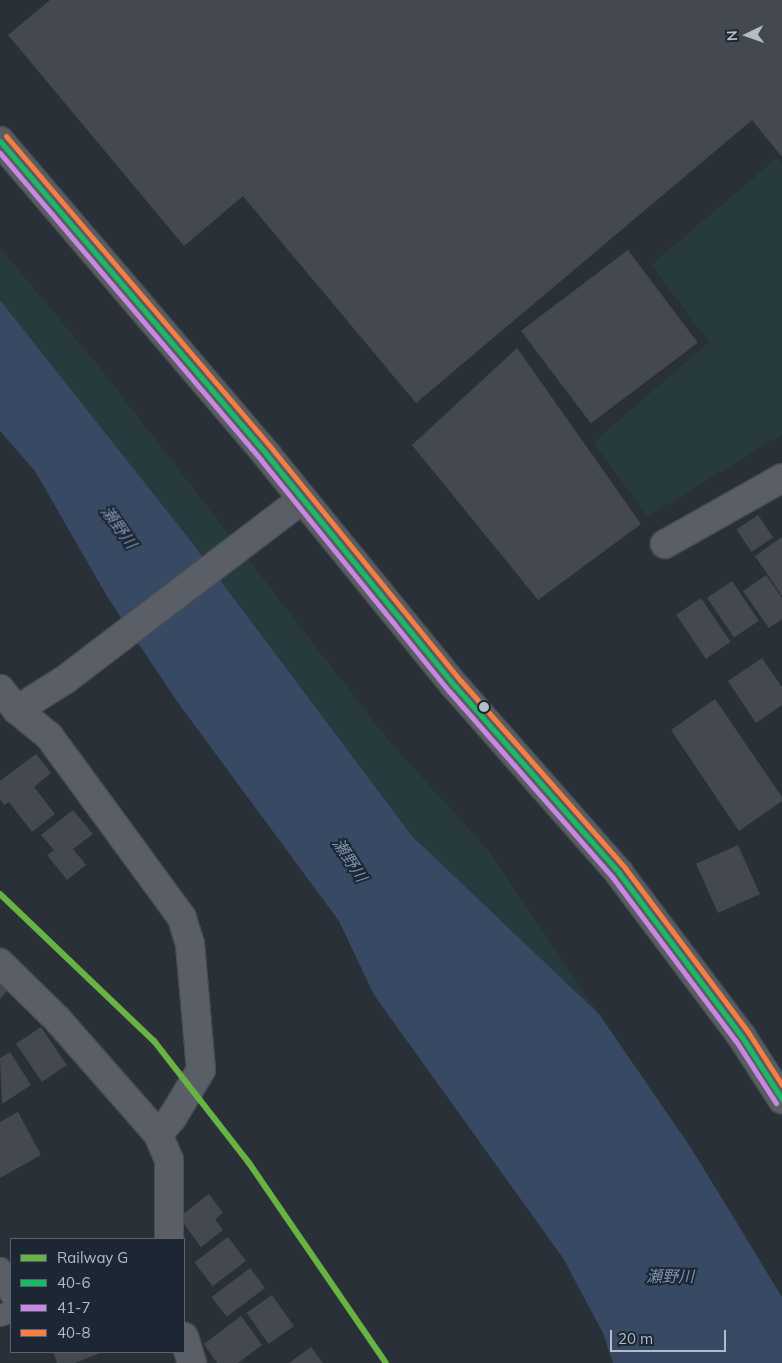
<!DOCTYPE html>
<html>
<head>
<meta charset="utf-8">
<style>
	body { margin:0 }
	#map { position:relative; width:782px; height:1363px; overflow:hidden; background:#2a3038; font-family:Mulish,"Noto Sans JP",sans-serif }
	div>[style] { position:absolute }
	.green>* { inset:0; background:#273a3e }
	.water>* { inset:0; background:#384963 }
	.building>* { inset:0; background:#444950; transform-origin:0 0 }
	.roads { filter:drop-shadow(1px 0 #484c53) drop-shadow(-1px 0 #484c53) drop-shadow(0 1px #484c53) drop-shadow(0 -1px #484c53) }
	.lane>* { height:21px; margin:-10.5px; padding:0 10.5px; transform-origin:10.5px; border-radius:10.5px; background:#5a5e66 }
	.street>* { height:28px; margin:-14px; padding:0 14px; transform-origin:14px; border-radius:14px; background:#5a5e66 }
	.highway>* { height:28px; margin:-14px; padding:0 14px; transform-origin:14px; border-radius:14px; background:#5a5d60 }
	.bus-1>* { height:5px; margin:-2.5px; padding:0 2.5px; transform-origin:2.5px; border-radius:2.5px; background:#1ab867 }
	.bus-2>* { height:5px; margin:-2.5px; padding:0 2.5px; transform-origin:2.5px; border-radius:2.5px; background:#c787e3 }
	.bus-3>* { height:5px; margin:-2.5px; padding:0 2.5px; transform-origin:2.5px; border-radius:2.5px; background:#f77d43 }
	.rail-1>* { height:6px; margin:-3px; padding:0 3px; transform-origin:3px; border-radius:3px; background:#68b443 }
	.dots>* { width:14px; height:14px; translate:-50% -50%; box-sizing:border-box; border:2px solid #1d2633; border-radius:50% }
	span { translate:-50% -50%; white-space:nowrap; text-align:center; line-height:1.15; -webkit-text-stroke:4px #1d2633; paint-order:stroke }
	.water-label { font-size:16px; color:#7c92b1; font-style:italic }
	.legend { position:absolute; left:10px; top:1238px; width:175px; height:115px; box-sizing:border-box; background:#1d2633; border:1px solid #59626f; margin:0; padding:6px 9px; list-style:none; font-size:15px; color:#b4bcc9 }
	.legend li { display:flex; align-items:center; gap:10px; height:25px }
	.legend b { width:25px; border:1px solid #59626f }
	.north { position:absolute; left:722px; top:10px; width:50px; height:50px; -webkit-text-stroke:4px #1d2633; paint-order:stroke; rotate:267deg; font-size:14px; font-weight:700; line-height:20px; text-align:center; color:#b4bcc9 }
	.north::after { content:''; display:block; margin:auto; width:18px; height:22px; background:#b4bcc9; clip-path:polygon(50% 0,100% 100%,50% 72%,0 100%) }
	.scale { position:absolute; left:610px; top:1330px; width:116px; height:22px; box-sizing:border-box; border:2px solid #b4bcc9; border-top:0; padding-left:6px; font-size:15px; line-height:18px; white-space:nowrap; color:#b4bcc9; -webkit-text-stroke:4px #1d2633; paint-order:stroke }
</style>
</head>
<body>
<div id="map">
	<div class="green">
		<i style="clip-path:polygon(777px 158px,782px 165px,782px 434px,647px 517px,594px 442px,709px 342px,651px 265px)"></i>
		<i style="clip-path:polygon(0 248px,100px 368px,388px 740px,488px 850px,599px 1014px,412px 836px,190px 540px,0 300px)"></i>
	</div>
	<div class="water">
		<i style="clip-path:polygon(0 300px,190px 540px,412px 836px,599px 1014px,691px 1148px,782px 1297px,782px 1363px,613px 1363px,603px 1333px,563px 1258px,374px 995px,339px 921px,176px 700px,108px 598px,35px 471px,0 431px)"></i>
	</div>
	<div class="building">
		<i style="clip-path:polygon(50px 0,782px 0,782px 157px,752px 120px,416px 403px,243px 196px,184px 246px,8px 35px)"></i>
		<i style="left:628px;top:250px;width:116px;height:134px;rotate:53deg"></i>
		<i style="clip-path:polygon(517px 348px,641px 524px,538px 600px,412px 445px)"></i>
		<i style="left:758px;top:515px;width:27px;height:26px;rotate:56deg"></i>
		<i style="clip-path:polygon(782px 537px,782px 596px,755px 556px)"></i>
		<i style="clip-path:polygon(766px 575px,782px 598px,782px 619px,769px 628px,743px 591px)"></i>
		<i style="left:732px;top:581px;width:48px;height:30px;rotate:56deg"></i>
		<i style="left:701px;top:598px;width:53px;height:30px;rotate:56deg"></i>
		<i style="clip-path:polygon(762px 658px,782px 687px,782px 705px,756px 723px,728px 681px)"></i>
		<i style="clip-path:polygon(715px 699px,782px 797px,782px 801px,739px 831px,671px 730px)"></i>
		<i style="clip-path:polygon(36px 754px,51px 773px,34px 787px,55px 814px,32px 832px,9px 802px,4px 805px,0 799px,0 781px)"></i>
		<i style="clip-path:polygon(73px 810px,93px 834px,73px 849px,86px 865px,67px 880px,47px 855px,54px 850px,41px 835px)"></i>
		<i style="left:738px;top:845px;width:54px;height:46px;rotate:66deg"></i>
		<i style="clip-path:polygon(0 976px,11px 986px,0 999px)"></i>
		<i style="left:41px;top:1027px;width:46px;height:30px;rotate:56deg"></i>
		<i style="clip-path:polygon(10px 1052px,31px 1085px,2px 1104px,0 1058px)"></i>
		<i style="clip-path:polygon(18px 1112px,41px 1155px,0 1178px,0 1122px)"></i>
		<i style="clip-path:polygon(209px 1194px,223px 1213px,215px 1219px,223px 1230px,201px 1247px,179px 1217px)"></i>
		<i style="left:228px;top:1237px;width:30px;height:42px;rotate:53deg"></i>
		<i style="left:250px;top:1268px;width:25px;height:48px;rotate:53deg"></i>
		<i style="left:272px;top:1295px;width:38px;height:31px;rotate:55deg"></i>
		<i style="clip-path:polygon(241px 1316px,262px 1345px,238px 1363px,217px 1363px,204px 1344px)"></i>
		<i style="clip-path:polygon(311px 1347px,323px 1363px,289px 1363px)"></i>
		<i style="clip-path:polygon(53px 1352px,103px 1352px,75px 1363px,57px 1363px)"></i>
	</div>
	<div class="roads">
		<div class="lane">
			<i style="left:0;top:1268px;width:29px;rotate:68deg"></i>
			<i style="left:0;top:1315px;width:12px;rotate:-20deg"></i>
		</div>
		<div class="street">
			<i style="left:665px;top:544px;width:134px;rotate:-29.4deg"></i>
			<i style="left:0;top:689px;width:27px;rotate:51deg"></i>
			<i style="left:17px;top:710px;width:41px;rotate:39.1deg"></i>
			<i style="left:49px;top:736px;width:225px;rotate:53.8deg"></i>
			<i style="left:182px;top:918px;width:27px;rotate:73deg"></i>
			<i style="left:190px;top:944px;width:126px;rotate:85deg"></i>
			<i style="left:201px;top:1070px;width:56px;rotate:121.1deg"></i>
			<i style="left:172px;top:1118px;width:21px;rotate:131deg"></i>
			<i style="left:17px;top:710px;width:58px;rotate:-32.3deg"></i>
			<i style="left:66px;top:679px;width:297px;rotate:-37.3deg"></i>
			<i style="left:0;top:963px;width:80px;rotate:44.5deg"></i>
			<i style="left:57px;top:1019px;width:153px;rotate:48.7deg"></i>
			<i style="left:158px;top:1134px;width:28px;rotate:67deg"></i>
			<i style="left:169px;top:1160px;width:79px;rotate:90deg"></i>
			<i style="left:184px;top:1337px;width:27px;rotate:73deg"></i>
		</div>
		<div class="highway">
			<i style="left:0;top:141px;width:412px;rotate:49.6deg"></i>
			<i style="left:267px;top:455px;width:298px;rotate:50.9deg"></i>
			<i style="left:455px;top:686px;width:249px;rotate:48.7deg"></i>
			<i style="left:619px;top:873px;width:205px;rotate:53.1deg"></i>
			<i style="left:742px;top:1037px;width:74px;rotate:57.2deg"></i>
		</div>
	</div>
	<div class="bus-1">
		<i style="left:0;top:141px;width:412px;rotate:49.6deg"></i>
		<i style="left:267px;top:455px;width:298px;rotate:50.9deg"></i>
		<i style="left:455px;top:686px;width:249px;rotate:48.7deg"></i>
		<i style="left:619px;top:873px;width:205px;rotate:53.1deg"></i>
		<i style="left:742px;top:1037px;width:74px;rotate:57.2deg"></i>
	</div>
	<div class="bus-2">
		<i style="left:0;top:153px;width:403px;rotate:49.6deg"></i>
		<i style="left:261px;top:460px;width:298px;rotate:50.9deg"></i>
		<i style="left:449px;top:691px;width:249px;rotate:48.7deg"></i>
		<i style="left:613px;top:878px;width:204px;rotate:53deg"></i>
		<i style="left:736px;top:1041px;width:74px;rotate:57.2deg"></i>
	</div>
	<div class="bus-3">
		<i style="left:6px;top:136px;width:412px;rotate:49.6deg"></i>
		<i style="left:273px;top:450px;width:298px;rotate:50.9deg"></i>
		<i style="left:461px;top:681px;width:249px;rotate:48.7deg"></i>
		<i style="left:625px;top:868px;width:205px;rotate:53.1deg"></i>
		<i style="left:748px;top:1032px;width:63px;rotate:57.3deg"></i>
	</div>
	<div class="rail-1">
		<i style="left:0;top:894px;width:213px;rotate:43.7deg"></i>
		<i style="left:154px;top:1041px;width:155px;rotate:52.1deg"></i>
		<i style="left:249px;top:1163px;width:242px;rotate:55.6deg"></i>
	</div>
	<div class="dots">
		<i style="left:484px;top:707px;background:#b4bcc9"></i>
	</div>
	<div class="water-label">
		<span style="left:119px;top:527px;rotate:54deg">瀬野川</span>
		<span style="left:350px;top:860px;rotate:57deg">瀬野川</span>
		<span style="left:670px;top:1276px">瀬野川</span>
	</div>
	<ul class="legend">
	<li><b style="height:6px;background:#68b443"></b>Railway G</li>
	<li><b style="height:6px;background:#1ab867"></b>40-6</li>
	<li><b style="height:6px;background:#c787e3"></b>41-7</li>
	<li><b style="height:6px;background:#f77d43"></b>40-8</li>
	</ul>
	<div class="north">N</div>
	<div class="scale">20 m</div>
</div>
</body>
</html>
